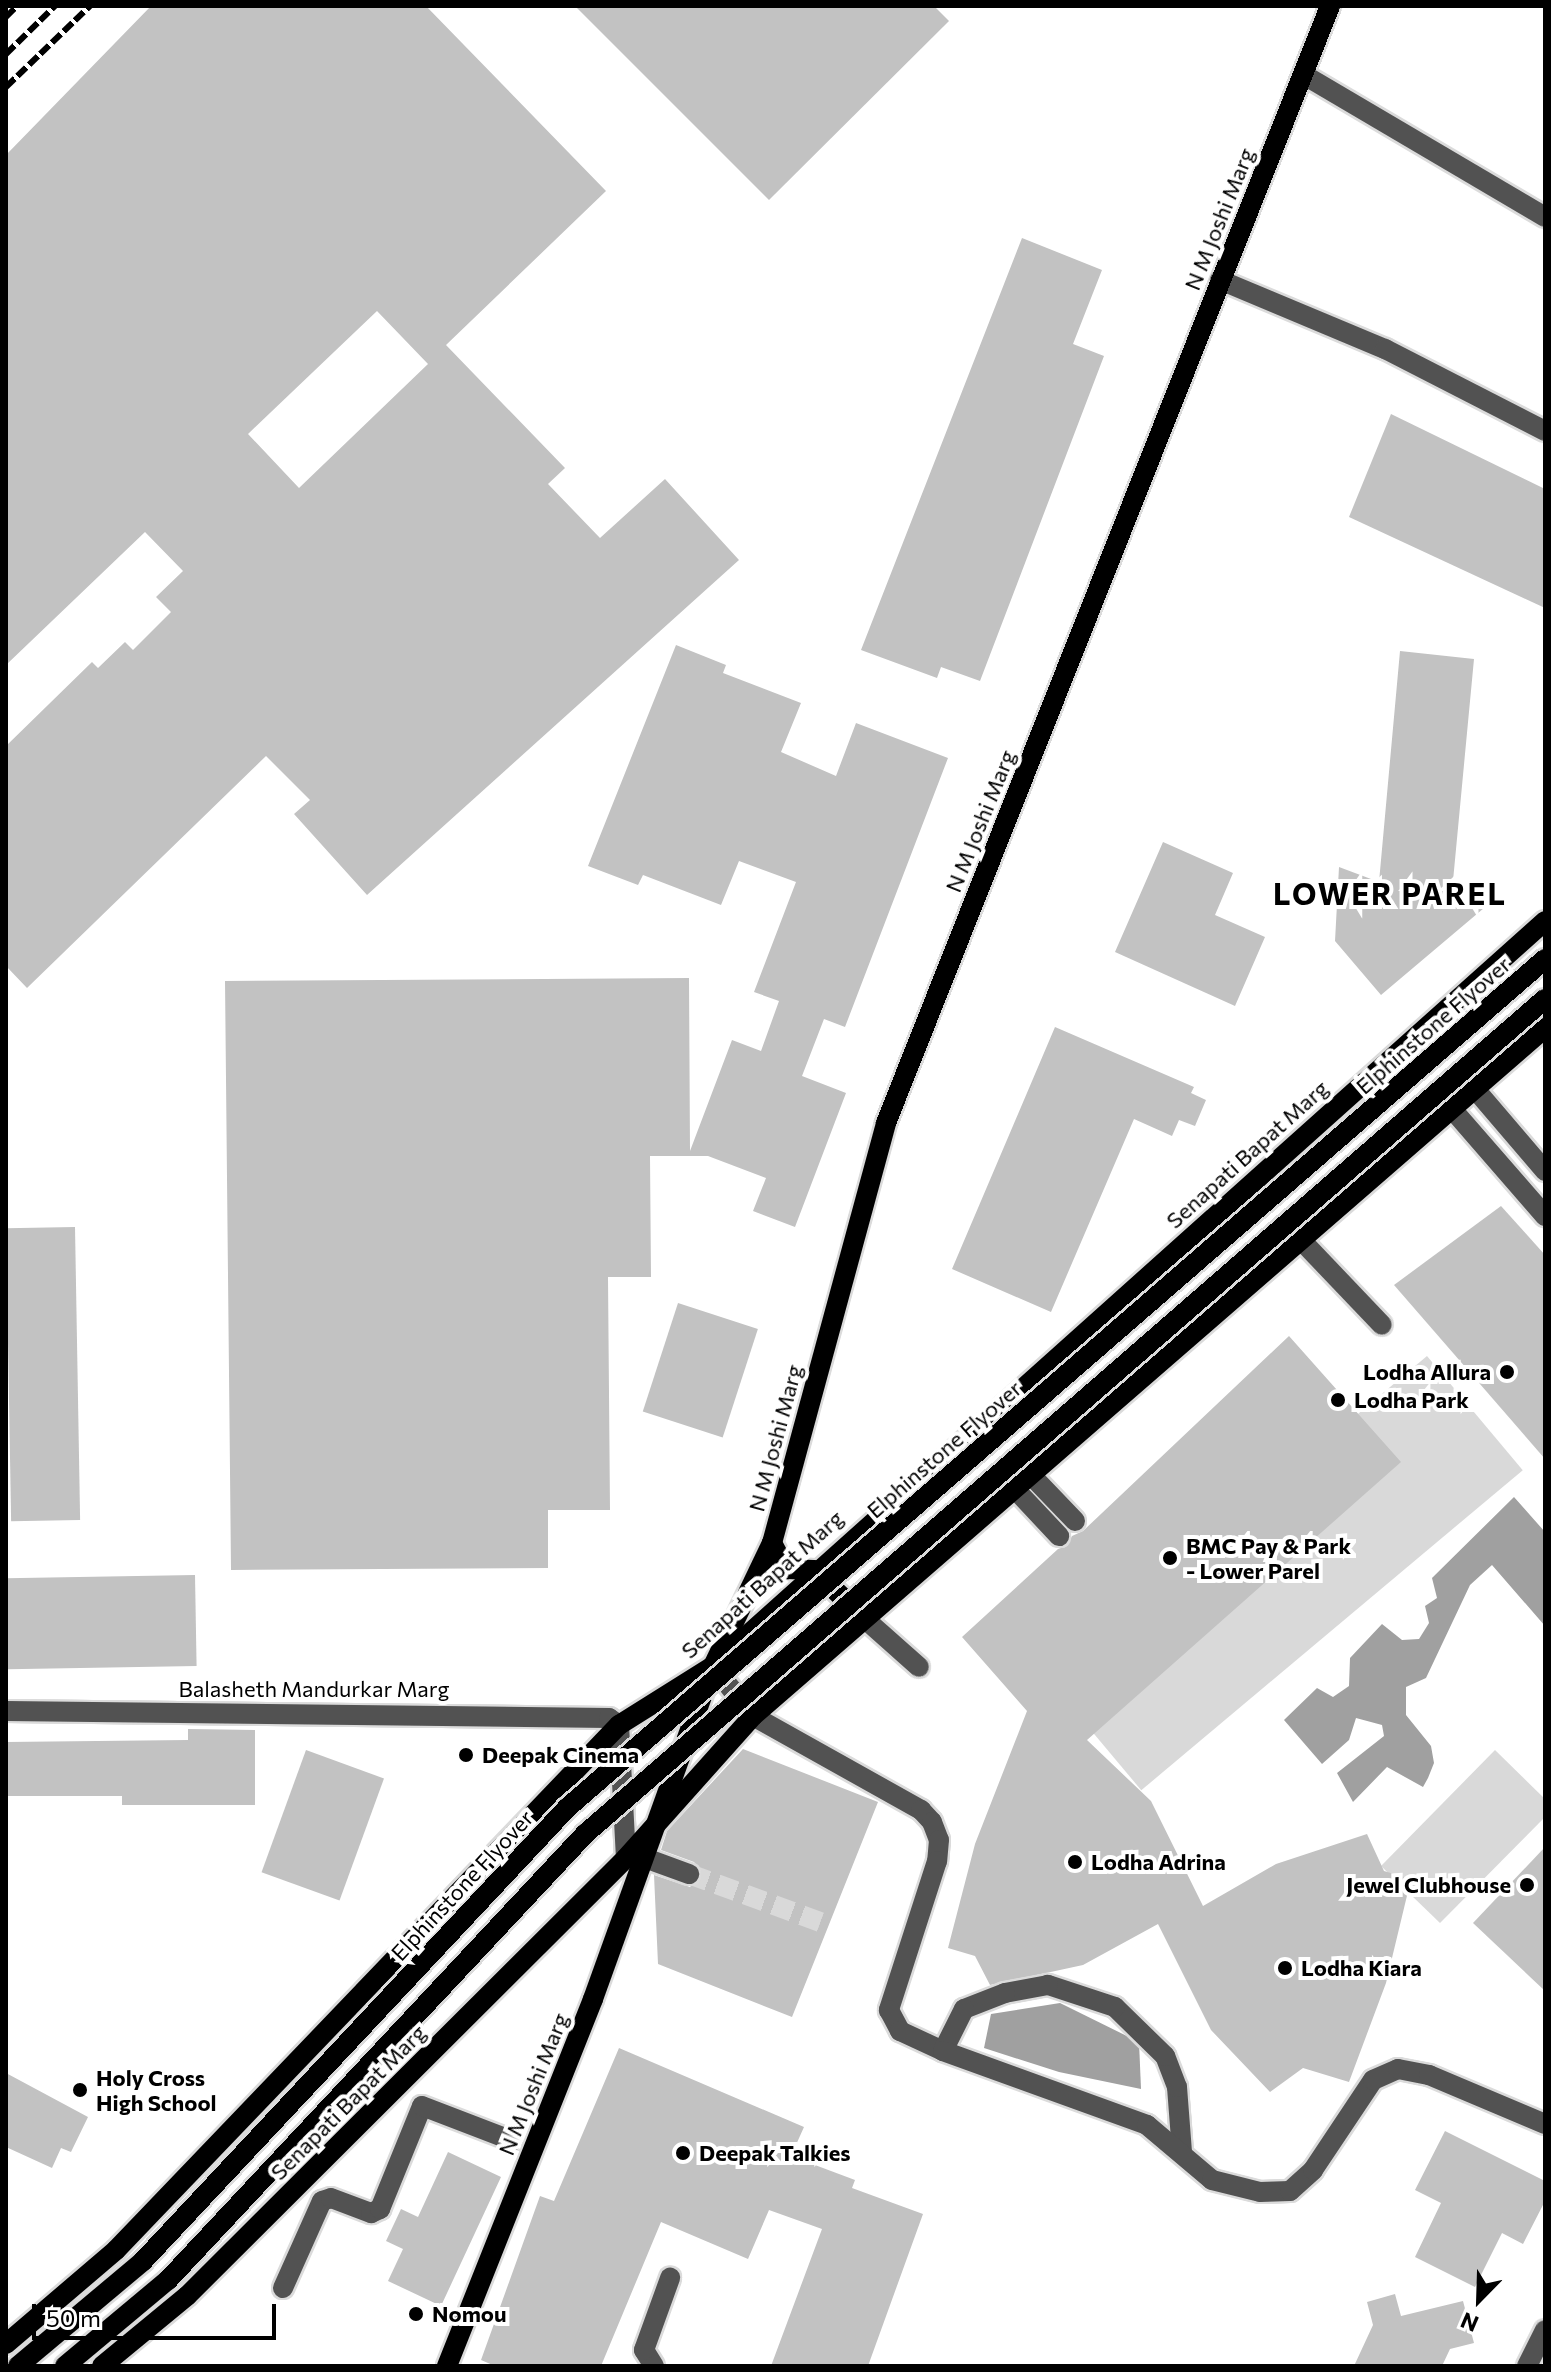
<!DOCTYPE html>
<html>
<head>
<meta charset="utf-8">
<style>
	body { margin:0 }
	#map { position:relative; width:1551px; height:2372px; overflow:hidden; background:#fff; font-family:Commissioner,sans-serif }
	div>[style] { position:absolute }
	.green>* { inset:0; background:#d9d9d9; transform-origin:0 0 }
	.water>* { inset:0; background:#a0a0a0 }
	.building>* { inset:0; background:#c2c2c2; transform-origin:0 0 }
	.minor-tunnel>* { height:20px; margin-top:-10px; transform-origin:0; background:repeating-linear-gradient(90deg,#d9d9d9 0 20px,transparent 0 30px) }
	.roads { filter:drop-shadow(2px 0 #dbdbdb) drop-shadow(-2px 0 #dbdbdb) drop-shadow(0 2px #dbdbdb) drop-shadow(0 -2px #dbdbdb) }
	.minor>* { height:20px; margin:-10px; padding:0 10px; transform-origin:10px; border-radius:10px; background:#525252 }
	.major>* { height:20px; margin:-10px; padding:0 10px; transform-origin:10px; border-radius:10px; background:#000 }
	.rail>* { height:6px; margin-top:-3px; transform-origin:0; background:repeating-linear-gradient(90deg,#000 0 12px,transparent 0 16px) }
	.bridges { filter:drop-shadow(2px 0 #dbdbdb) drop-shadow(-2px 0 #dbdbdb) drop-shadow(0 2px #dbdbdb) drop-shadow(0 -2px #dbdbdb) }
	.major-bridge>* { height:20px; margin:-10px; padding:0 10px; transform-origin:10px; border-radius:10px; background:#000 }
	.dots>* { width:22px; height:22px; translate:-50% -50%; box-sizing:border-box; border:4px solid #fff; border-radius:50% }
	span { translate:-50% -50%; white-space:nowrap; text-align:center; line-height:1.15; -webkit-text-stroke:8px #fff; paint-order:stroke }
	.street-label { font-size:22px; color:#000 }
	.poi-label { font-size:22px; color:#000; font-weight:700 }
	.right { translate:-100% -50%; text-align:right }
	.left { translate:0 -50%; text-align:left }
	.district-label { font-size:30px; color:#000; font-weight:700; letter-spacing:2px }
	.frame { position:absolute; inset:0; border:8px solid #000; pointer-events:none }
	.north { position:absolute; left:1439px; top:2260px; width:80px; height:80px; -webkit-text-stroke:6px #fff; paint-order:stroke; rotate:203deg; font-size:22px; font-weight:700; line-height:32px; text-align:center; color:#000 }
	.north::after { content:''; display:block; margin:auto; width:28px; height:36px; background:#000; clip-path:polygon(50% 0,100% 100%,50% 72%,0 100%) }
	.scale { position:absolute; left:32px; top:2304px; width:244px; height:36px; box-sizing:border-box; border:4px solid #000; border-top:0; padding-left:10px; font-size:24px; line-height:28px; white-space:nowrap; color:#000; -webkit-text-stroke:6px #fff; paint-order:stroke }
</style>
</head>
<body>
<div id="map">
	<div class="green">
		<i style="left:1427px;top:1356px;width:149px;height:498px;rotate:50deg"></i>
		<i style="clip-path:polygon(1495px 1750px,1545px 1799px,1545px 1817px,1440px 1923px,1381px 1866px)"></i>
	</div>
	<div class="water">
		<i style="clip-path:polygon(1514px 1497px,1545px 1532px,1545px 1626px,1492px 1565px,1470px 1585px,1426px 1678px,1406px 1687px,1406px 1715px,1431px 1746px,1434px 1763px,1428px 1778px,1423px 1787px,1387px 1767px,1353px 1802px,1337px 1773px,1384px 1736px,1382px 1725px,1356px 1718px,1349px 1740px,1322px 1764px,1284px 1720px,1317px 1688px,1333px 1697px,1349px 1686px,1350px 1658px,1382px 1624px,1402px 1640px,1419px 1639px,1429px 1623px,1425px 1606px,1437px 1598px,1432px 1578px)"></i>
		<i style="clip-path:polygon(1060px 2003px,1139px 2042px,1141px 2089px,1059px 2072px,984px 2048px,991px 2014px)"></i>
	</div>
	<div class="building">
		<i style="clip-path:polygon(evenodd,151px 6px,426px 6px,606px 191px,446px 345px,565px 468px,548px 484px,600px 538px,665px 479px,739px 560px,367px 895px,294px 814px,310px 800px,266px 756px,27px 988px,6px 966px,6px 746px,92px 662px,98px 668px,125px 642px,133px 650px,171px 612px,156px 597px,183px 571px,145px 532px,6px 665px,6px 155px,151px 6px,377px 311px,428px 364px,299px 488px,248px 434px,377px 311px)"></i>
		<i style="clip-path:polygon(575px 6px,934px 6px,949px 21px,769px 200px)"></i>
		<i style="clip-path:polygon(1022px 238px,1102px 270px,1073px 344px,1104px 356px,980px 681px,941px 667px,937px 678px,861px 650px)"></i>
		<i style="clip-path:polygon(1391px 414px,1545px 489px,1545px 608px,1349px 517px)"></i>
		<i style="clip-path:polygon(676px 645px,726px 665px,723px 673px,801px 703px,781px 752px,836px 776px,856px 723px,948px 758px,845px 1027px,824px 1019px,802px 1076px,846px 1093px,795px 1227px,753px 1211px,766px 1178px,708px 1156px,650px 1156px,651px 1277px,608px 1277px,610px 1510px,548px 1510px,548px 1568px,231px 1570px,225px 981px,689px 978px,690px 1151px,732px 1040px,761px 1051px,779px 1001px,754px 992px,796px 882px,739px 861px,721px 905px,643px 875px,638px 885px,588px 866px)"></i>
		<i style="clip-path:polygon(1400px 651px,1474px 659px,1451px 902px,1484px 908px,1381px 995px,1335px 941px,1339px 867px,1379px 882px)"></i>
		<i style="clip-path:polygon(1163px 842px,1233px 873px,1215px 915px,1265px 937px,1235px 1006px,1115px 952px)"></i>
		<i style="clip-path:polygon(1055px 1027px,1194px 1087px,1191px 1093px,1206px 1100px,1195px 1126px,1179px 1120px,1172px 1136px,1134px 1119px,1051px 1312px,952px 1269px)"></i>
		<i style="clip-path:polygon(1501px 1206px,1545px 1255px,1545px 1459px,1394px 1285px)"></i>
		<i style="left:75px;top:1227px;width:293px;height:69px;rotate:89deg"></i>
		<i style="left:678px;top:1303px;width:84px;height:114px;rotate:18deg"></i>
		<i style="clip-path:polygon(1289px 1336px,1401px 1462px,1087px 1740px,1151px 1801px,1203px 1906px,1276px 1864px,1367px 1834px,1384px 1871px,1411px 1879px,1386px 1983px,1349px 2082px,1303px 2068px,1270px 2092px,1211px 2030px,1158px 1924px,1083px 1965px,990px 1985px,975px 1956px,948px 1948px,975px 1844px,1027px 1711px,962px 1637px,1058px 1549px,1067px 1546px,1072px 1536px,1083px 1531px)"></i>
		<i style="left:195px;top:1575px;width:91px;height:189px;rotate:89deg"></i>
		<i style="clip-path:polygon(188px 1729px,255px 1730px,255px 1805px,122px 1805px,122px 1796px,6px 1796px,6px 1742px,188px 1740px)"></i>
		<i style="clip-path:polygon(743px 1749px,878px 1802px,792px 2017px,658px 1964px,654px 1875px,690px 1887px,702px 1873px,694px 1862px,661px 1850px,667px 1831px)"></i>
		<i style="left:306px;top:1750px;width:83px;height:130px;rotate:20deg"></i>
		<i style="clip-path:polygon(1545px 1847px,1545px 1991px,1473px 1923px)"></i>
		<i style="clip-path:polygon(619px 2048px,804px 2127px,791px 2156px,855px 2180px,852px 2188px,923px 2214px,868px 2366px,771px 2366px,822px 2229px,769px 2210px,748px 2259px,661px 2222px,601px 2366px,495px 2366px,481px 2360px,540px 2196px,554px 2201px)"></i>
		<i style="clip-path:polygon(6px 2073px,88px 2117px,71px 2152px,61px 2148px,52px 2168px,6px 2147px)"></i>
		<i style="clip-path:polygon(1445px 2131px,1545px 2181px,1545px 2201px,1523px 2244px,1502px 2233px,1475px 2287px,1415px 2257px,1441px 2203px,1415px 2190px)"></i>
		<i style="clip-path:polygon(448px 2152px,501px 2177px,441px 2306px,388px 2281px,403px 2249px,386px 2241px,401px 2209px,418px 2217px)"></i>
		<i style="clip-path:polygon(1395px 2294px,1401px 2316px,1463px 2301px,1474px 2343px,1450px 2349px,1442px 2366px,1354px 2366px,1373px 2325px,1367px 2302px)"></i>
	</div>
	<div class="minor-tunnel">
		<i style="left:689px;top:1874px;width:140px;rotate:20.1deg"></i>
	</div>
	<div class="roads">
		<div class="minor">
			<i style="left:1304px;top:75px;width:280px;rotate:30.5deg"></i>
			<i style="left:1220px;top:280px;width:179px;rotate:22.7deg"></i>
			<i style="left:1385px;top:349px;width:180px;rotate:27.1deg"></i>
			<i style="left:1475px;top:1089px;width:108px;rotate:49.5deg"></i>
			<i style="left:1452px;top:1109px;width:142px;rotate:49deg"></i>
			<i style="left:1301px;top:1240px;width:117px;rotate:46.4deg"></i>
			<i style="left:1030px;top:1474px;width:65px;rotate:46.2deg"></i>
			<i style="left:1014px;top:1488px;width:66px;rotate:46.8deg"></i>
			<i style="left:865px;top:1619px;width:72px;rotate:41.6deg"></i>
			<i style="left:713px;top:1666px;width:64px;rotate:51.3deg"></i>
			<i style="left:753px;top:1716px;width:193px;rotate:29.2deg"></i>
			<i style="left:921px;top:1810px;width:16px;rotate:47deg"></i>
			<i style="left:932px;top:1822px;width:19px;rotate:69deg"></i>
			<i style="left:939px;top:1840px;width:21px;rotate:95deg"></i>
			<i style="left:937px;top:1861px;width:157px;rotate:107.9deg"></i>
			<i style="left:889px;top:2010px;width:24px;rotate:62deg"></i>
			<i style="left:900px;top:2031px;width:47px;rotate:24.9deg"></i>
			<i style="left:6px;top:1711px;width:603px;rotate:0.67deg"></i>
			<i style="left:609px;top:1718px;width:12px;rotate:35deg"></i>
			<i style="left:619px;top:1725px;width:133px;rotate:87deg"></i>
			<i style="left:645px;top:1858px;width:47px;rotate:20deg"></i>
			<i style="left:1182px;top:2152px;width:65px;rotate:-94.4deg"></i>
			<i style="left:1177px;top:2087px;width:33px;rotate:-111deg"></i>
			<i style="left:1165px;top:2056px;width:70px;rotate:-135.6deg"></i>
			<i style="left:1115px;top:2007px;width:71px;rotate:-161.8deg"></i>
			<i style="left:1048px;top:1985px;width:44px;rotate:169.5deg"></i>
			<i style="left:1005px;top:1993px;width:44px;rotate:158.7deg"></i>
			<i style="left:964px;top:2009px;width:47px;rotate:116.6deg"></i>
			<i style="left:943px;top:2051px;width:217px;rotate:19.9deg"></i>
			<i style="left:1147px;top:2125px;width:85px;rotate:40.2deg"></i>
			<i style="left:1212px;top:2180px;width:49px;rotate:14deg"></i>
			<i style="left:1260px;top:2192px;width:30px;rotate:-2deg"></i>
			<i style="left:1290px;top:2191px;width:31px;rotate:-42deg"></i>
			<i style="left:1313px;top:2170px;width:108px;rotate:-56.3deg"></i>
			<i style="left:1373px;top:2080px;width:27px;rotate:-24deg"></i>
			<i style="left:1398px;top:2069px;width:32px;rotate:11deg"></i>
			<i style="left:1429px;top:2075px;width:126px;rotate:22.9deg"></i>
			<i style="left:283px;top:2288px;width:95px;rotate:-65.9deg"></i>
			<i style="left:322px;top:2201px;width:9px;rotate:-18deg"></i>
			<i style="left:331px;top:2198px;width:43px;rotate:20.6deg"></i>
			<i style="left:371px;top:2213px;width:10px;rotate:-24deg"></i>
			<i style="left:380px;top:2209px;width:111px;rotate:-67.8deg"></i>
			<i style="left:422px;top:2106px;width:97px;rotate:21deg"></i>
			<i style="left:654px;top:2366px;width:19px;rotate:-122deg"></i>
			<i style="left:644px;top:2350px;width:77px;rotate:-70.1deg"></i>
			<i style="left:1527px;top:2366px;width:40px;rotate:-63.4deg"></i>
		</div>
		<div class="major">
			<i style="left:772px;top:1543px;width:30px;rotate:62deg"></i>
			<i style="left:786px;top:1569px;width:28px;rotate:2deg"></i>
			<i style="left:814px;top:1570px;width:66px;rotate:43.8deg"></i>
			<i style="left:6px;top:2344px;width:145px;rotate:-40.5deg"></i>
			<i style="left:116px;top:2250px;width:727px;rotate:-46.23deg"></i>
			<i style="left:619px;top:1725px;width:111px;rotate:-32.1deg"></i>
			<i style="left:713px;top:1666px;width:1117px;rotate:-41.84deg"></i>
			<i style="left:102px;top:2366px;width:110px;rotate:-39.5deg"></i>
			<i style="left:187px;top:2296px;width:620px;rotate:-44.93deg"></i>
			<i style="left:626px;top:1858px;width:191px;rotate:-48.2deg"></i>
			<i style="left:753px;top:1716px;width:1049px;rotate:-40.98deg"></i>
			<i style="left:447px;top:2366px;width:395px;rotate:-68.3deg"></i>
			<i style="left:593px;top:1999px;width:354px;rotate:-70.2deg"></i>
			<i style="left:713px;top:1666px;width:136px;rotate:-64.4deg"></i>
			<i style="left:772px;top:1543px;width:435px;rotate:-74.8deg"></i>
			<i style="left:886px;top:1123px;width:1202px;rotate:-68.32deg"></i>
		</div>
	</div>
	<div class="rail">
		<i style="left:6px;top:17px;width:16px;rotate:-45deg"></i>
		<i style="left:6px;top:54px;width:69px;rotate:-44.4deg"></i>
		<i style="left:6px;top:87px;width:117px;rotate:-44deg"></i>
	</div>
	<div class="bridges">
		<div class="major-bridge">
			<i style="left:18px;top:2366px;width:163px;rotate:-40deg"></i>
			<i style="left:143px;top:2261px;width:620px;rotate:-46.89deg"></i>
			<i style="left:567px;top:1808px;width:1295px;rotate:-40.96deg"></i>
			<i style="left:65px;top:2366px;width:134px;rotate:-39.9deg"></i>
			<i style="left:168px;top:2280px;width:611px;rotate:-46.92deg"></i>
			<i style="left:585px;top:1834px;width:1272px;rotate:-41.02deg"></i>
		</div>
	</div>
	<div class="dots">
		<i style="left:1507px;top:1372px;background:#000"></i>
		<i style="left:1338px;top:1400px;background:#000"></i>
		<i style="left:1170px;top:1558px;background:#000"></i>
		<i style="left:466px;top:1755px;background:#000"></i>
		<i style="left:1075px;top:1862px;background:#000"></i>
		<i style="left:1527px;top:1885px;background:#000"></i>
		<i style="left:1285px;top:1968px;background:#000"></i>
		<i style="left:80px;top:2090px;background:#000"></i>
		<i style="left:683px;top:2153px;background:#000"></i>
		<i style="left:416px;top:2314px;background:#000"></i>
	</div>
	<div class="street-label">
		<span style="left:1219px;top:219px;rotate:-68deg">N M Joshi Marg</span>
		<span style="left:980px;top:821px;rotate:-68deg">N M Joshi Marg</span>
		<span style="left:1433px;top:1025px;rotate:-41deg">Elphinstone Flyover</span>
		<span style="left:1247px;top:1154px;rotate:-42deg">Senapati Bapat Marg</span>
		<span style="left:775px;top:1438px;rotate:-75deg">N M Joshi Marg</span>
		<span style="left:944px;top:1449px;rotate:-41deg">Elphinstone Flyover</span>
		<span style="left:762px;top:1584px;rotate:-42deg">Senapati Bapat Marg</span>
		<span style="left:314px;top:1689px">Balasheth Mandurkar Marg</span>
		<span style="left:462px;top:1885px;rotate:-47deg">Elphinstone Flyover</span>
		<span style="left:533px;top:2084px;rotate:-68deg">N M Joshi Marg</span>
		<span style="left:348px;top:2102px;rotate:-45deg">Senapati Bapat Marg</span>
	</div>
	<div class="poi-label">
		<span class="right" style="left:1491px;top:1372px">Lodha Allura</span>
		<span class="left" style="left:1354px;top:1400px">Lodha Park</span>
		<span class="left" style="left:1186px;top:1558px">BMC Pay &amp; Park<br>- Lower Parel</span>
		<span class="left" style="left:482px;top:1755px">Deepak Cinema</span>
		<span class="left" style="left:1091px;top:1862px">Lodha Adrina</span>
		<span class="right" style="left:1511px;top:1885px">Jewel Clubhouse</span>
		<span class="left" style="left:1301px;top:1968px">Lodha Kiara</span>
		<span class="left" style="left:96px;top:2090px">Holy Cross<br>High School</span>
		<span class="left" style="left:699px;top:2153px">Deepak Talkies</span>
		<span class="left" style="left:432px;top:2314px">Nomou</span>
	</div>
	<div class="district-label">
		<span style="left:1390px;top:893px">LOWER PAREL</span>
	</div>
	<div class="frame"></div>
	<div class="north">N</div>
	<div class="scale">50 m</div>
</div>
</body>
</html>
